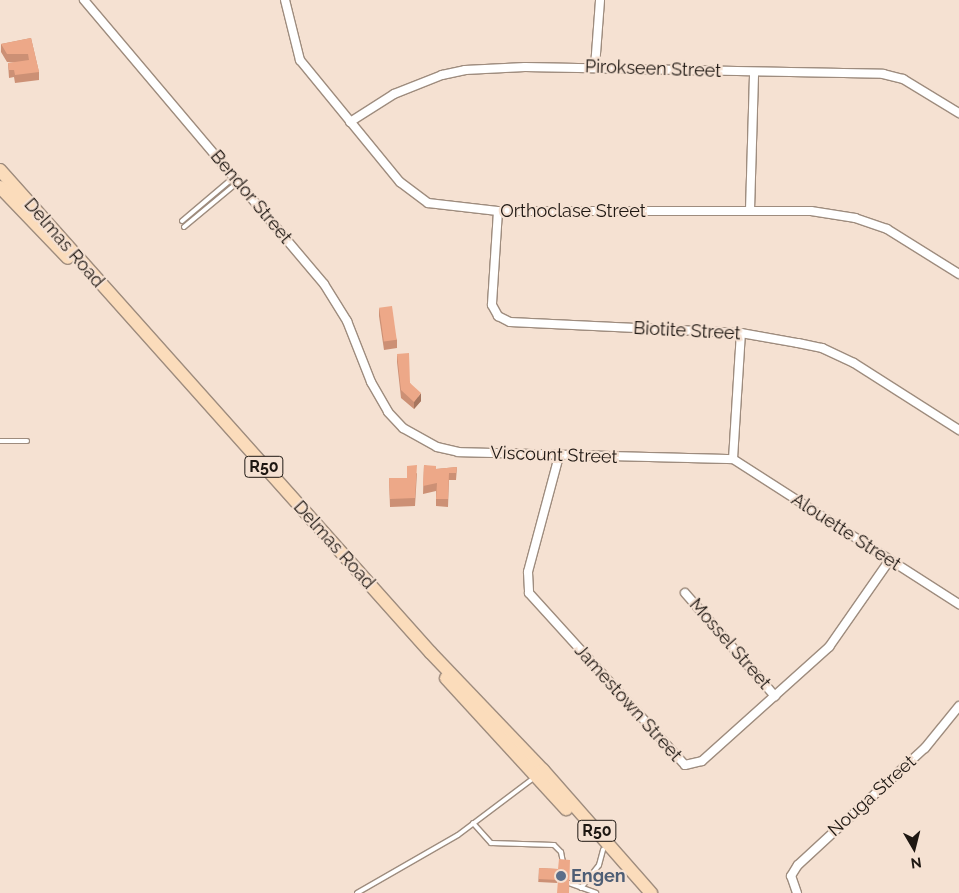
<!DOCTYPE html>
<html>
<head>
<meta charset="utf-8">
<style>
	body { margin:0 }
	#map { position:relative; width:959px; height:893px; overflow:hidden; background:#f5e1d2; font-family:Raleway,sans-serif }
	div>[style] { position:absolute }
	.roads { filter:drop-shadow(1px 0 #9e8c7e) drop-shadow(-1px 0 #9e8c7e) drop-shadow(0 1px #9e8c7e) drop-shadow(0 -1px #9e8c7e) }
	.lane>* { height:4px; margin:-2px; padding:0 2px; transform-origin:2px; border-radius:2px; background:#fff }
	.street>* { height:8px; margin:-4px; padding:0 4px; transform-origin:4px; border-radius:4px; background:#fff }
	.primary>* { height:12px; margin:-6px; padding:0 6px; transform-origin:6px; border-radius:6px; background:#fbdcbb }
	.wall>* { inset:0; background:#cc9075; transform-origin:0 0 }
	.shaded-wall>* { inset:0; background:#a6765f }
	.building>* { inset:0; background:#eda888; transform-origin:0 0 }
	.dots>* { width:14px; height:14px; translate:-50% -50%; box-sizing:border-box; border:2px solid #f5e1d2; border-radius:50% }
	span { translate:-50% -50%; white-space:nowrap; text-align:center; line-height:1.15; -webkit-text-stroke:4.5px #f5e1d2; paint-order:stroke }
	.shield-label span { padding:1px 4px; background:#f5e1d2; border:1px solid; border-radius:4px; -webkit-text-stroke-width:0 }
	.shield-label { font-size:16px; color:#1e1712; font-weight:700 }
	.street-label { font-size:18px; color:#1e1712 }
	.service-label { font-size:18px; color:#4e5e75; font-weight:700 }
	.left { translate:0 -50%; text-align:left }
	.north { position:absolute; left:889px; top:823px; width:50px; height:50px; -webkit-text-stroke:4px #f5e1d2; paint-order:stroke; rotate:172deg; font-size:14px; font-weight:700; line-height:20px; text-align:center; color:#1e1712 }
	.north::after { content:''; display:block; margin:auto; width:18px; height:22px; background:#1e1712; clip-path:polygon(50% 0,100% 100%,50% 72%,0 100%) }
</style>
</head>
<body>
<div id="map">
	<div class="roads">
		<div class="lane">
			<i style="left:182px;top:221px;width:68px;rotate:-40.2deg"></i>
			<i style="left:184px;top:227px;width:70px;rotate:-39.8deg"></i>
			<i style="left:0;top:441px;width:27px"></i>
			<i style="left:473px;top:823px;width:27px;rotate:48deg"></i>
			<i style="left:491px;top:843px;width:63px;rotate:1.8deg"></i>
			<i style="left:554px;top:845px;width:10px;rotate:45deg"></i>
			<i style="left:561px;top:852px;width:10px;rotate:79deg"></i>
			<i style="left:569px;top:883px;width:29px;rotate:20deg"></i>
			<i style="left:581px;top:888px;width:29px;rotate:-52deg"></i>
			<i style="left:599px;top:865px;width:16px;rotate:-75deg"></i>
			<i style="left:357px;top:893px;width:116px;rotate:-29.9deg"></i>
			<i style="left:458px;top:835px;width:96px;rotate:-37deg"></i>
		</div>
		<div class="street">
			<i style="left:84px;top:0;width:372px;rotate:49.8deg"></i>
			<i style="left:324px;top:284px;width:44px;rotate:58.1deg"></i>
			<i style="left:347px;top:321px;width:66px;rotate:68.5deg"></i>
			<i style="left:371px;top:382px;width:34px;rotate:60deg"></i>
			<i style="left:388px;top:412px;width:22px;rotate:47deg"></i>
			<i style="left:403px;top:428px;width:39px;rotate:29deg"></i>
			<i style="left:437px;top:447px;width:22px;rotate:13deg"></i>
			<i style="left:458px;top:452px;width:275px;rotate:1.5deg"></i>
			<i style="left:285px;top:0;width:62px;rotate:76deg"></i>
			<i style="left:300px;top:60px;width:158px;rotate:50.7deg"></i>
			<i style="left:400px;top:182px;width:35px;rotate:37deg"></i>
			<i style="left:428px;top:203px;width:70px;rotate:6.5deg"></i>
			<i style="left:498px;top:211px;width:313px"></i>
			<i style="left:811px;top:211px;width:45px;rotate:9deg"></i>
			<i style="left:855px;top:218px;width:34px;rotate:19deg"></i>
			<i style="left:887px;top:229px;width:85px;rotate:32deg"></i>
			<i style="left:595px;top:67px;width:67px;rotate:-85.7deg"></i>
			<i style="left:350px;top:122px;width:52px;rotate:-32.5deg"></i>
			<i style="left:394px;top:94px;width:52px;rotate:-21.6deg"></i>
			<i style="left:442px;top:75px;width:24px;rotate:-12deg"></i>
			<i style="left:465px;top:70px;width:60px;rotate:-2.9deg"></i>
			<i style="left:525px;top:67px;width:358px;rotate:1.1deg"></i>
			<i style="left:883px;top:74px;width:21px;rotate:14deg"></i>
			<i style="left:903px;top:79px;width:66px;rotate:31.3deg"></i>
			<i style="left:750px;top:210px;width:138px;rotate:-88.3deg"></i>
			<i style="left:498px;top:211px;width:94px;rotate:93.7deg"></i>
			<i style="left:492px;top:305px;width:13px;rotate:61deg"></i>
			<i style="left:498px;top:316px;width:13px;rotate:27deg"></i>
			<i style="left:510px;top:322px;width:231px;rotate:2.7deg"></i>
			<i style="left:741px;top:333px;width:58px;rotate:10deg"></i>
			<i style="left:798px;top:343px;width:25px;rotate:12deg"></i>
			<i style="left:822px;top:348px;width:35px;rotate:25deg"></i>
			<i style="left:854px;top:363px;width:125px;rotate:32.5deg"></i>
			<i style="left:559px;top:456px;width:120px;rotate:105deg"></i>
			<i style="left:528px;top:572px;width:21px;rotate:87deg"></i>
			<i style="left:529px;top:593px;width:232px;rotate:47.8deg"></i>
			<i style="left:685px;top:765px;width:17px;rotate:-13deg"></i>
			<i style="left:702px;top:761px;width:171px;rotate:-41.9deg"></i>
			<i style="left:829px;top:647px;width:105px;rotate:-55.1deg"></i>
			<i style="left:733px;top:459px;width:269px;rotate:32.7deg"></i>
			<i style="left:733px;top:459px;width:126px;rotate:-86.4deg"></i>
			<i style="left:685px;top:593px;width:137px;rotate:48.9deg"></i>
			<i style="left:797px;top:893px;width:18px;rotate:-109deg"></i>
			<i style="left:791px;top:876px;width:13px;rotate:-58deg"></i>
			<i style="left:798px;top:865px;width:173px;rotate:-42.7deg"></i>
			<i style="left:925px;top:748px;width:54px;rotate:-51deg"></i>
		</div>
		<div class="primary">
			<i style="left:0;top:170px;width:647px;rotate:48.26deg"></i>
			<i style="left:431px;top:653px;width:162px;rotate:46.3deg"></i>
			<i style="left:543px;top:770px;width:164px;rotate:48.7deg"></i>
			<i style="left:0;top:187px;width:98px;rotate:46.2deg"></i>
			<i style="left:446px;top:678px;width:178px;rotate:47.5deg"></i>
		</div>
	</div>
	<div class="wall">
		<i style="clip-path:polygon(31px 38px,39px 72px,39px 80px,15px 83px,14px 77px,9px 78px,8px 63px,17px 62px,7px 62px,1px 52px,1px 44px)"></i>
		<i style="clip-path:polygon(379px 308px,397px 340px,397px 348px,384px 350px,379px 316px)"></i>
		<i style="clip-path:polygon(397px 354px,410px 383px,421px 401px,414px 409px,401px 398px,397px 362px)"></i>
		<i style="clip-path:polygon(424px 465px,436px 469px,457px 467px,456px 480px,449px 480px,448px 507px,436px 506px,436px 491px,423px 494px)"></i>
		<i style="clip-path:polygon(417px 473px,415px 506px,390px 507px,389px 478px,407px 478px)"></i>
		<i style="left:539px;top:868px;width:19px;height:14px;rotate:3deg"></i>
	</div>
	<div class="shaded-wall">
		<i style="clip-path:polygon(421px 393px,421px 401px,414px 409px,414px 402px)"></i>
	</div>
	<div class="building">
		<i style="clip-path:polygon(31px 38px,39px 72px,15px 75px,14px 70px,9px 70px,8px 63px,29px 60px,28px 54px,7px 54px,1px 44px)"></i>
		<i style="left:392px;top:306px;width:34px;height:13px;rotate:82deg"></i>
		<i style="clip-path:polygon(409px 353px,410px 383px,421px 393px,414px 402px,401px 390px,397px 354px)"></i>
		<i style="clip-path:polygon(417px 465px,415px 498px,390px 499px,389px 478px,407px 478px,407px 466px)"></i>
		<i style="clip-path:polygon(424px 465px,436px 466px,436px 469px,457px 467px,456px 473px,449px 473px,448px 499px,436px 499px,437px 483px,423px 486px)"></i>
		<i style="clip-path:polygon(559px 859px,570px 860px,569px 893px,557px 893px,558px 880px,539px 879px,539px 868px,558px 869px)"></i>
	</div>
	<div class="dots">
		<i style="left:561px;top:876px;background:#5c6f8a"></i>
	</div>
	<div class="shield-label">
		<span style="left:264px;top:467px">R50</span>
		<span style="left:597px;top:831px">R50</span>
	</div>
	<div class="street-label">
		<span style="left:653px;top:69px;rotate:2deg">Pirokseen Street</span>
		<span style="left:251px;top:197px;rotate:50deg">Bendor Street</span>
		<span style="left:573px;top:211px">Orthoclase Street</span>
		<span style="left:64px;top:243px;rotate:49deg">Delmas Road</span>
		<span style="left:687px;top:331px;rotate:3deg">Biotite Street</span>
		<span style="left:554px;top:455px;rotate:2deg">Viscount Street</span>
		<span style="left:846px;top:532px;rotate:33deg">Alouette Street</span>
		<span style="left:334px;top:545px;rotate:48deg">Delmas Road</span>
		<span style="left:730px;top:644px;rotate:49deg">Mossel Street</span>
		<span style="left:628px;top:703px;rotate:48deg">Jamestown Street</span>
		<span style="left:872px;top:796px;rotate:-42deg">Nouga Street</span>
	</div>
	<div class="service-label">
		<span class="left" style="left:571px;top:876px">Engen</span>
	</div>
	<div class="north">N</div>
</div>
</body>
</html>
